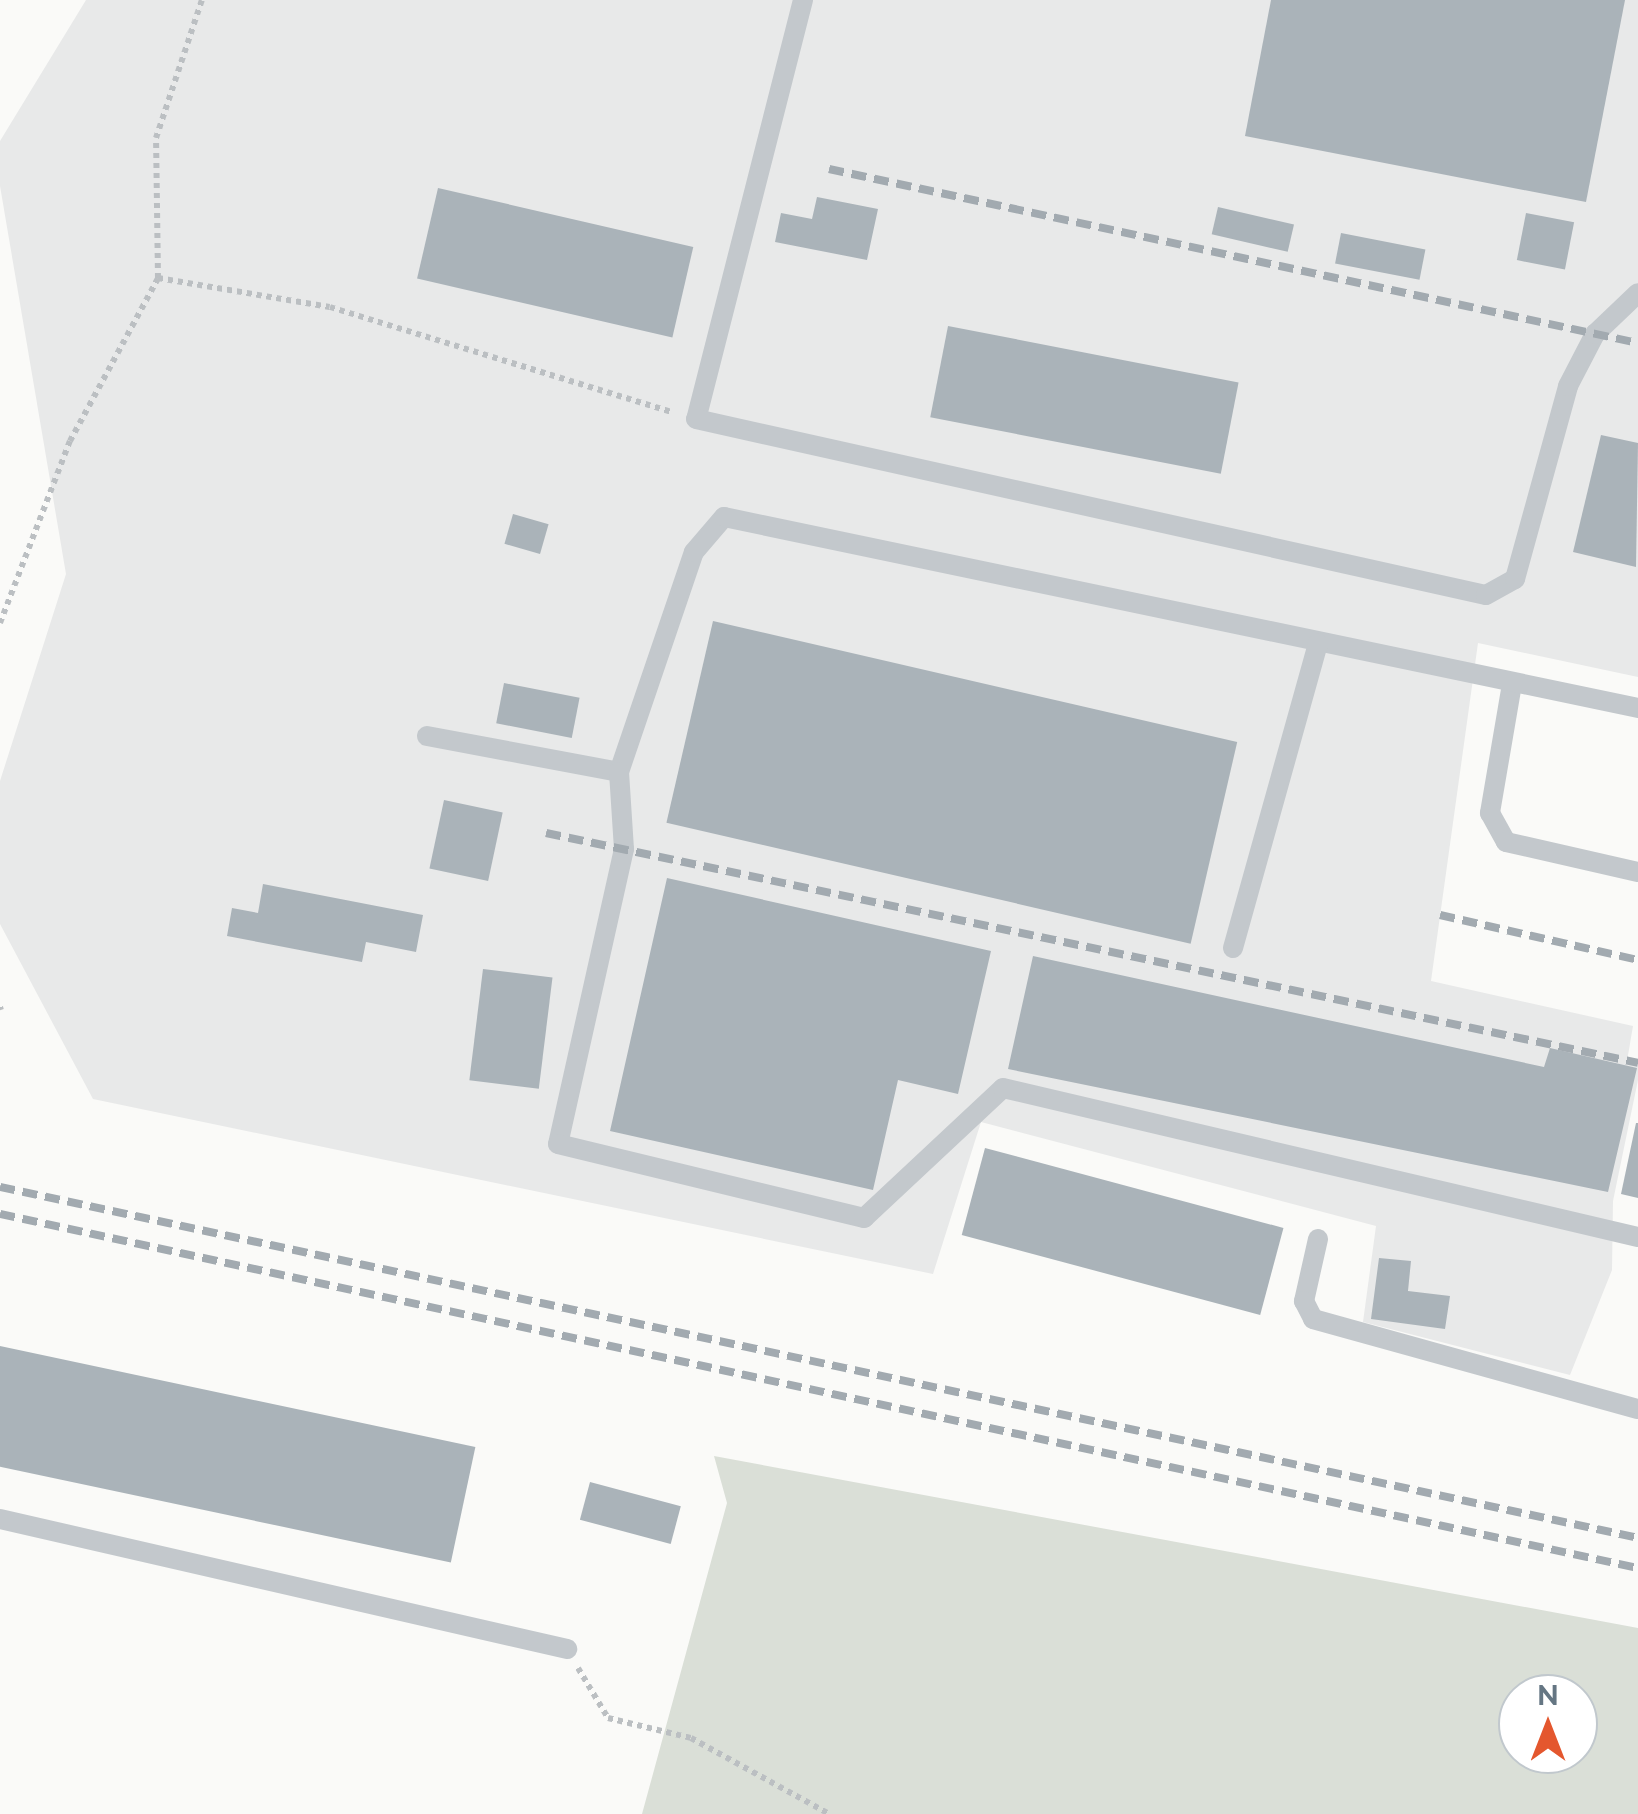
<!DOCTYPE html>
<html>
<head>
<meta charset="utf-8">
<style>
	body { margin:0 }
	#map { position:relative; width:1638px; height:1814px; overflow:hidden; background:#fafaf8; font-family:Raleway,sans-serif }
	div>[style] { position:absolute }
	.built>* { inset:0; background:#e8e9e9 }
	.green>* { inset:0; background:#dadfd7 }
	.building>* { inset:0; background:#aab3b9; transform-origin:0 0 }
	.path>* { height:6px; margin-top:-3px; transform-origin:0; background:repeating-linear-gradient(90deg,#bbbfc2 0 5px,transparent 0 10px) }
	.lane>* { height:20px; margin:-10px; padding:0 10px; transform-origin:10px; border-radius:10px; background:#c3c8cc }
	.rail>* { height:8px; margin-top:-4px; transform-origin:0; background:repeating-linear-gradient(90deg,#a2aab0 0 15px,transparent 0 23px) }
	span { translate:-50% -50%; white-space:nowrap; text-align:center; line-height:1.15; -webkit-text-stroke:10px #fff; paint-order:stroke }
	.north { position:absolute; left:1498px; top:1674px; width:100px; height:100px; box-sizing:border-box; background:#fff; border:2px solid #c1c8cd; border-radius:50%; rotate:0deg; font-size:28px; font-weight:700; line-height:40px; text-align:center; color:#657683 }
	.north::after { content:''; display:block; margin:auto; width:35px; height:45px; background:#e4572e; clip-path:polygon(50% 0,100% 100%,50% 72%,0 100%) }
</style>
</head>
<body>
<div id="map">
	<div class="built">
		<i style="clip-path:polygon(86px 0,1638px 0,1638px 677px,1478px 643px,1431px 981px,1633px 1026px,1627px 1061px,1638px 1066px,1638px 1080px,1613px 1201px,1612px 1270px,1570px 1375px,1363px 1322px,1376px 1226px,981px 1122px,933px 1274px,93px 1099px,0 924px,0 781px,66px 574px,0 186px,0 141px)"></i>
	</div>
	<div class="green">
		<i style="clip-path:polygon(evenodd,714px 1456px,1638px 1628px,1638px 1814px,642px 1814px,727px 1503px,714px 1456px,1518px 1694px,1578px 1694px,1578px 1754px,1518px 1754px,1518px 1694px)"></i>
	</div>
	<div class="building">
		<i style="clip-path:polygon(1271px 0,1625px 0,1586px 202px,1245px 136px)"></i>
		<i style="left:438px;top:188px;width:262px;height:93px;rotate:13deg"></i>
		<i style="clip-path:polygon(817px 197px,878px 209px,867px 260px,775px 242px,781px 213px,812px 219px)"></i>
		<i style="left:1218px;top:207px;width:78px;height:28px;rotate:13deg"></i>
		<i style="left:1526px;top:213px;width:49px;height:48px;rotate:11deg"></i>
		<i style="left:1341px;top:233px;width:86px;height:31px;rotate:11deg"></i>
		<i style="left:948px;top:326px;width:296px;height:93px;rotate:11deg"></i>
		<i style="clip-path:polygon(1601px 435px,1638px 443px,1636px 567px,1573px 552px)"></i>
		<i style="left:513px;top:514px;width:37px;height:31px;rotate:16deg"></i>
		<i style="left:713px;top:621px;width:538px;height:207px;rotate:13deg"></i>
		<i style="left:504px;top:683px;width:77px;height:41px;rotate:11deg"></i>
		<i style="left:444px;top:800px;width:60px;height:70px;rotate:12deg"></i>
		<i style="clip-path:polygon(667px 878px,991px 951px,958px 1094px,898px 1080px,873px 1190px,610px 1131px)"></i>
		<i style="clip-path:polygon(263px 884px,423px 915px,416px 952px,366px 942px,362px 962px,227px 936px,232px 908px,258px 913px)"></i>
		<i style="clip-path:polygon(1033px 956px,1544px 1067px,1550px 1048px,1637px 1068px,1608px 1192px,1008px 1069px)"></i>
		<i style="left:483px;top:969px;width:70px;height:112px;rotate:7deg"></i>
		<i style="clip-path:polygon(1636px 1123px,1638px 1123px,1638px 1198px,1621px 1194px)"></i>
		<i style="left:985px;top:1148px;width:309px;height:90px;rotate:15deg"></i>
		<i style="clip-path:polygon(1379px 1258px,1411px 1261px,1408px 1291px,1450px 1296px,1445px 1329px,1371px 1319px)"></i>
		<i style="left:0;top:1346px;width:486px;height:118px;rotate:12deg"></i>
		<i style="left:590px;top:1482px;width:94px;height:39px;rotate:15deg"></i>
	</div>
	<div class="path">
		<i style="left:158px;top:278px;width:140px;rotate:-90.8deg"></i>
		<i style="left:156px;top:138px;width:145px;rotate:-71.6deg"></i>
		<i style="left:0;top:623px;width:195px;rotate:-69deg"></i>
		<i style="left:70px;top:441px;width:185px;rotate:-61.6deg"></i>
		<i style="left:158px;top:278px;width:174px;rotate:9.6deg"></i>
		<i style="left:330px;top:307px;width:357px;rotate:17.1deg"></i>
		<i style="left:0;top:1007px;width:3px;rotate:72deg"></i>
		<i style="left:578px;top:1668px;width:58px;rotate:59deg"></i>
		<i style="left:608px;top:1718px;width:85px;rotate:13.5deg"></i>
		<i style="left:691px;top:1738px;width:158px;rotate:28.8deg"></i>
	</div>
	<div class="lane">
		<i style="left:803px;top:0;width:432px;rotate:104.3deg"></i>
		<i style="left:696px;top:419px;width:809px;rotate:12.56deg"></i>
		<i style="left:1486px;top:595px;width:33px;rotate:-29deg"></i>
		<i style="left:1515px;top:579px;width:200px;rotate:-74.6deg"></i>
		<i style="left:1568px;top:386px;width:59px;rotate:-62.6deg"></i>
		<i style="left:1595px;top:334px;width:59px;rotate:-43.6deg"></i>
		<i style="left:1512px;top:684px;width:131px;rotate:99.7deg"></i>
		<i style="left:1490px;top:813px;width:33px;rotate:61deg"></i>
		<i style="left:1506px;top:842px;width:135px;rotate:12.8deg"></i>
		<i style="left:427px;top:736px;width:195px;rotate:10.6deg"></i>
		<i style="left:619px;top:772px;width:232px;rotate:-71.2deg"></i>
		<i style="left:694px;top:552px;width:46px;rotate:-49.4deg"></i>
		<i style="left:724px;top:517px;width:934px;rotate:11.8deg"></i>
		<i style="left:619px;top:772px;width:77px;rotate:86.3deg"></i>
		<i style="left:624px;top:849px;width:302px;rotate:102.6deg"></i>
		<i style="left:558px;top:1144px;width:315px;rotate:13.6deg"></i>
		<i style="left:864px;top:1218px;width:190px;rotate:-43.1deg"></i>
		<i style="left:1003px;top:1088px;width:652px;rotate:13.21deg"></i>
		<i style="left:1233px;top:948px;width:316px;rotate:-74.4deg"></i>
		<i style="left:1318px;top:1239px;width:64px;rotate:102.7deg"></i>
		<i style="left:1304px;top:1301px;width:20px;rotate:63deg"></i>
		<i style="left:1313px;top:1319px;width:337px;rotate:15.5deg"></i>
		<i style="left:0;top:1519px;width:582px;rotate:12.91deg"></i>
	</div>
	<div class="rail">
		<i style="left:829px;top:169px;width:828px;rotate:12.14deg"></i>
		<i style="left:546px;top:833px;width:1116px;rotate:11.89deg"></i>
		<i style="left:1440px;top:915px;width:203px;rotate:12.8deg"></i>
		<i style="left:0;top:1187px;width:1675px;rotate:12.09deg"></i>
		<i style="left:0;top:1214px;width:1676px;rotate:12.2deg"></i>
	</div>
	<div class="north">N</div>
</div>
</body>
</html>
